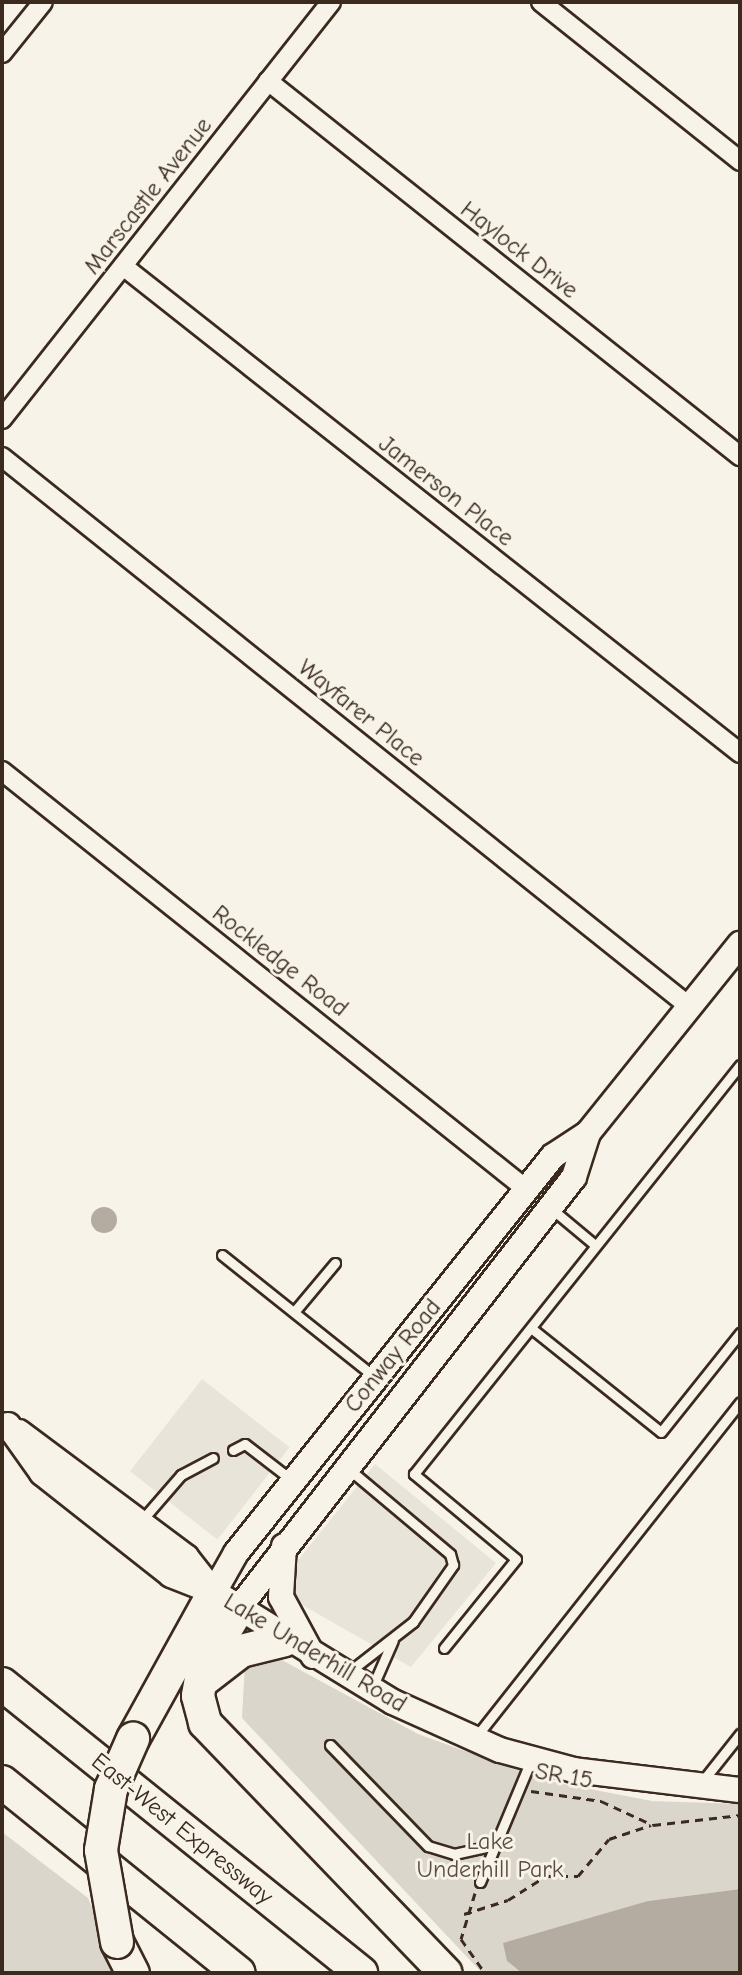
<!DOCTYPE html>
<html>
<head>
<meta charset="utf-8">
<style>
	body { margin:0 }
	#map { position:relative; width:742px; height:1975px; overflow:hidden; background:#f7f3e8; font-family:"Comic Neue",sans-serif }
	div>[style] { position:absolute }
	.built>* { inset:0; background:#e9e4d9; transform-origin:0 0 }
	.green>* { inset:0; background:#dbd6cb }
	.water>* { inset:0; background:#b4aca0 }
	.round { border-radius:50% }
	.path>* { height:3px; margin-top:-1.5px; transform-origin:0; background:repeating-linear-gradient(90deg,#3b2a1e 0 8px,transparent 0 14px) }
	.roads { filter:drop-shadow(2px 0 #3b2a1e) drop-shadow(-2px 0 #3b2a1e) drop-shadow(0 2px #3b2a1e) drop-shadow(0 -2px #3b2a1e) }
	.service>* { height:9px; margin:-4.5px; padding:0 4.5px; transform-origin:4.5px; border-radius:4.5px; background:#f7f3e8 }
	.minor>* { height:18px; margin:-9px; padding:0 9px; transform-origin:9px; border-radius:9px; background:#f7f3e8 }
	.secondary>* { height:24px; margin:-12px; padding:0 12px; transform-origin:12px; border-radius:12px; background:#f7f3e8 }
	.motorway>* { height:32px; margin:-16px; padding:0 16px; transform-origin:16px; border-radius:16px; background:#f7f3e8 }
	.bridges { filter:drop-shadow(2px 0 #3b2a1e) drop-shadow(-2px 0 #3b2a1e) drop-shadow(0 2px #3b2a1e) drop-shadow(0 -2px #3b2a1e) }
	.motorway-bridge>* { height:32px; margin:-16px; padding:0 16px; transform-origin:16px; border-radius:16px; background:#f7f3e8 }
	span { translate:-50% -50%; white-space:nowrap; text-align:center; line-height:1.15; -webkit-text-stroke:6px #f7f3e8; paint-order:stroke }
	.street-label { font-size:24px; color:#3b2a1e }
	.park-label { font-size:24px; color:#5b4c41 }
	.frame { position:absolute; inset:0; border:4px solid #3b2a1e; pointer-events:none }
</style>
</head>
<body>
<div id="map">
	<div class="built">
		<i style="left:202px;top:1379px;width:111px;height:117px;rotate:38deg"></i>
		<i style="clip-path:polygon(375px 1464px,496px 1563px,411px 1667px,297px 1602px,293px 1585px,296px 1563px)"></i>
	</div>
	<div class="green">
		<i style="clip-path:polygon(280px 1659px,418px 1734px,548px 1781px,652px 1801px,740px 1804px,740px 1889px,648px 1901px,507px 1961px,522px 1973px,482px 1973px,242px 1718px,245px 1662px)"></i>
		<i style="clip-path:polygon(2px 1832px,88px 1898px,119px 1973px,2px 1973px)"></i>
	</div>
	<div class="water">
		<i class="round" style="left:91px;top:1207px;width:26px;height:26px"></i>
		<i style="clip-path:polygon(740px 1889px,740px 1973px,522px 1973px,507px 1961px,503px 1943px,648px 1901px)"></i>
	</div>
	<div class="path">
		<i style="left:531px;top:1791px;width:71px;rotate:8.1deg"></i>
		<i style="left:601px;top:1801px;width:57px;rotate:24.8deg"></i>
		<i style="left:653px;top:1825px;width:88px;rotate:-6.6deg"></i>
		<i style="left:475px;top:1893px;width:48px;rotate:106.9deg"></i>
		<i style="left:461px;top:1939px;width:42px;rotate:54.8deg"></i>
		<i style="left:464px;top:1914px;width:46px;rotate:-17.7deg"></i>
		<i style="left:508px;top:1900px;width:45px;rotate:-32.3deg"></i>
		<i style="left:546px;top:1876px;width:32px"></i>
		<i style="left:578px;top:1876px;width:48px;rotate:-50deg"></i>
		<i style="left:609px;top:1839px;width:44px;rotate:-18.4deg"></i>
	</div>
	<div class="roads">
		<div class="service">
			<i style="left:553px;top:1210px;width:55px;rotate:39.8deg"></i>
			<i style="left:222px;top:1255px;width:196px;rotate:38.6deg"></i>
			<i style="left:294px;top:1312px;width:64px;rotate:-50.1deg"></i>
			<i style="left:531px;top:1328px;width:166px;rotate:38.7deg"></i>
			<i style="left:661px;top:1432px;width:127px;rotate:-51.4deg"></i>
			<i style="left:233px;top:1450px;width:13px;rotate:-27deg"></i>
			<i style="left:245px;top:1444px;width:61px;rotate:37.6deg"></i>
			<i style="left:142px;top:1520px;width:60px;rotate:-49.1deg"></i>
			<i style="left:181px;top:1475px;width:36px;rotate:-28deg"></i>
			<i style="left:444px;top:1648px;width:114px;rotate:-51deg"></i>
			<i style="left:516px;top:1559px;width:133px;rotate:-140.2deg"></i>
			<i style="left:414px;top:1474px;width:523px;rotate:-51.44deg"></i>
			<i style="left:350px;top:1671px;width:80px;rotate:-37.9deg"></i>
			<i style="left:413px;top:1622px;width:70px;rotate:-54.9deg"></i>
			<i style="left:453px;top:1565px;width:11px;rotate:-105deg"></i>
			<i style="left:450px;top:1554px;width:131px;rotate:-140deg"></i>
			<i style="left:372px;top:1688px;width:52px;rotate:-66.4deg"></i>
			<i style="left:475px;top:1738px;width:428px;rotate:-51.7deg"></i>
			<i style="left:330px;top:1745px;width:141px;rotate:45.9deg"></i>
			<i style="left:428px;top:1846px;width:27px;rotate:17deg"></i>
			<i style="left:454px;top:1854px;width:42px;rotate:-12.4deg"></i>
			<i style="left:701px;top:1783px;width:63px;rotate:-51.5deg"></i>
			<i style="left:480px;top:1882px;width:132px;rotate:-67.3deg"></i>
		</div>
		<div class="minor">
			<i style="left:541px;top:2px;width:255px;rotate:38.6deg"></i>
			<i style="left:2px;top:53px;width:65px;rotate:-51.2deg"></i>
			<i style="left:268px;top:81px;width:603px;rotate:38.47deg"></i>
			<i style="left:123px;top:266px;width:786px;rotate:38.28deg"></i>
			<i style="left:2px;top:419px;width:531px;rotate:-51.73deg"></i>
			<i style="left:2px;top:457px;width:881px;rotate:38.64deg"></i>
			<i style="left:2px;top:771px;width:670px;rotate:38.58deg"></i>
		</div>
		<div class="secondary">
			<i style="left:8px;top:1425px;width:59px;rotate:54.7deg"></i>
			<i style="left:42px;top:1473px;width:164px;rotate:38.3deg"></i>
			<i style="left:171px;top:1575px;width:46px;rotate:21.6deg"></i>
			<i style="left:214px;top:1592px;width:210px;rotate:31.6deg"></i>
			<i style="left:393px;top:1702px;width:117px;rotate:24.2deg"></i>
			<i style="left:500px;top:1750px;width:77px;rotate:15.1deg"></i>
			<i style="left:574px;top:1770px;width:167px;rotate:6.9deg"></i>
			<i style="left:19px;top:1432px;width:209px;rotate:36.8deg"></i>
			<i style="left:186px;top:1557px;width:42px;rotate:51.8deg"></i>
			<i style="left:284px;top:1546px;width:51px;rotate:93.4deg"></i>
			<i style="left:281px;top:1597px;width:67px;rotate:61.5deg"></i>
			<i style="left:214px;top:1592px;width:45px;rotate:-60.6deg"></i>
			<i style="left:236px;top:1553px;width:508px;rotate:-51.39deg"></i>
			<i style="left:553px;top:1156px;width:42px;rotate:-33.3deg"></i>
			<i style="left:588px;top:1133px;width:243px;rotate:-51.2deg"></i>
			<i style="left:238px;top:1609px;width:547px;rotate:-52.13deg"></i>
			<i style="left:574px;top:1177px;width:46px;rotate:-72.3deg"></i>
		</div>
		<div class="motorway">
			<i style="left:238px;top:1609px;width:68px;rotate:121.1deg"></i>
			<i style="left:203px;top:1667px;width:29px;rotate:100deg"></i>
			<i style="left:198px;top:1696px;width:28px;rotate:75deg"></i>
			<i style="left:205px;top:1723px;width:347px;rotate:46.1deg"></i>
			<i style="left:202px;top:1681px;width:49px;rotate:-37.6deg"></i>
			<i style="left:241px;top:1651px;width:45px;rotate:-14deg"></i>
			<i style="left:2px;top:1684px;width:461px;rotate:38.8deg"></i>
			<i style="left:133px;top:1739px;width:168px;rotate:-61.1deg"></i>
			<i style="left:2px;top:1782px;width:304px;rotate:38.9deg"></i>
			<i style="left:117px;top:1942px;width:35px;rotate:63deg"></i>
		</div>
	</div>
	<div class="bridges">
		<div class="motorway-bridge">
			<i style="left:117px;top:1942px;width:93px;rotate:-99.9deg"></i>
			<i style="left:101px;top:1850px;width:62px;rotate:-80.7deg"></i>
			<i style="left:111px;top:1789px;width:55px;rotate:-66.3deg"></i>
		</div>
	</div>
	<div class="street-label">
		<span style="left:148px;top:196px;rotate:-52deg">Marscastle Avenue</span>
		<span style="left:519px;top:250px;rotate:38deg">Haylock Drive</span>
		<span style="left:446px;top:491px;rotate:38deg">Jamerson Place</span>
		<span style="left:361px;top:713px;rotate:39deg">Wayfarer Place</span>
		<span style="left:280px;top:961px;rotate:38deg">Rockledge Road</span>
		<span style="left:393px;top:1356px;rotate:-51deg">Conway Road</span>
		<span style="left:315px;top:1653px;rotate:31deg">Lake Underhill Road</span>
		<span style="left:564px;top:1776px;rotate:10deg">SR 15</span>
		<span style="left:182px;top:1829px;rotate:39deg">East-West Expressway</span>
	</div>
	<div class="park-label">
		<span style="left:490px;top:1856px">Lake<br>Underhill Park</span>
	</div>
	<div class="frame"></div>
</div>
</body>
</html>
